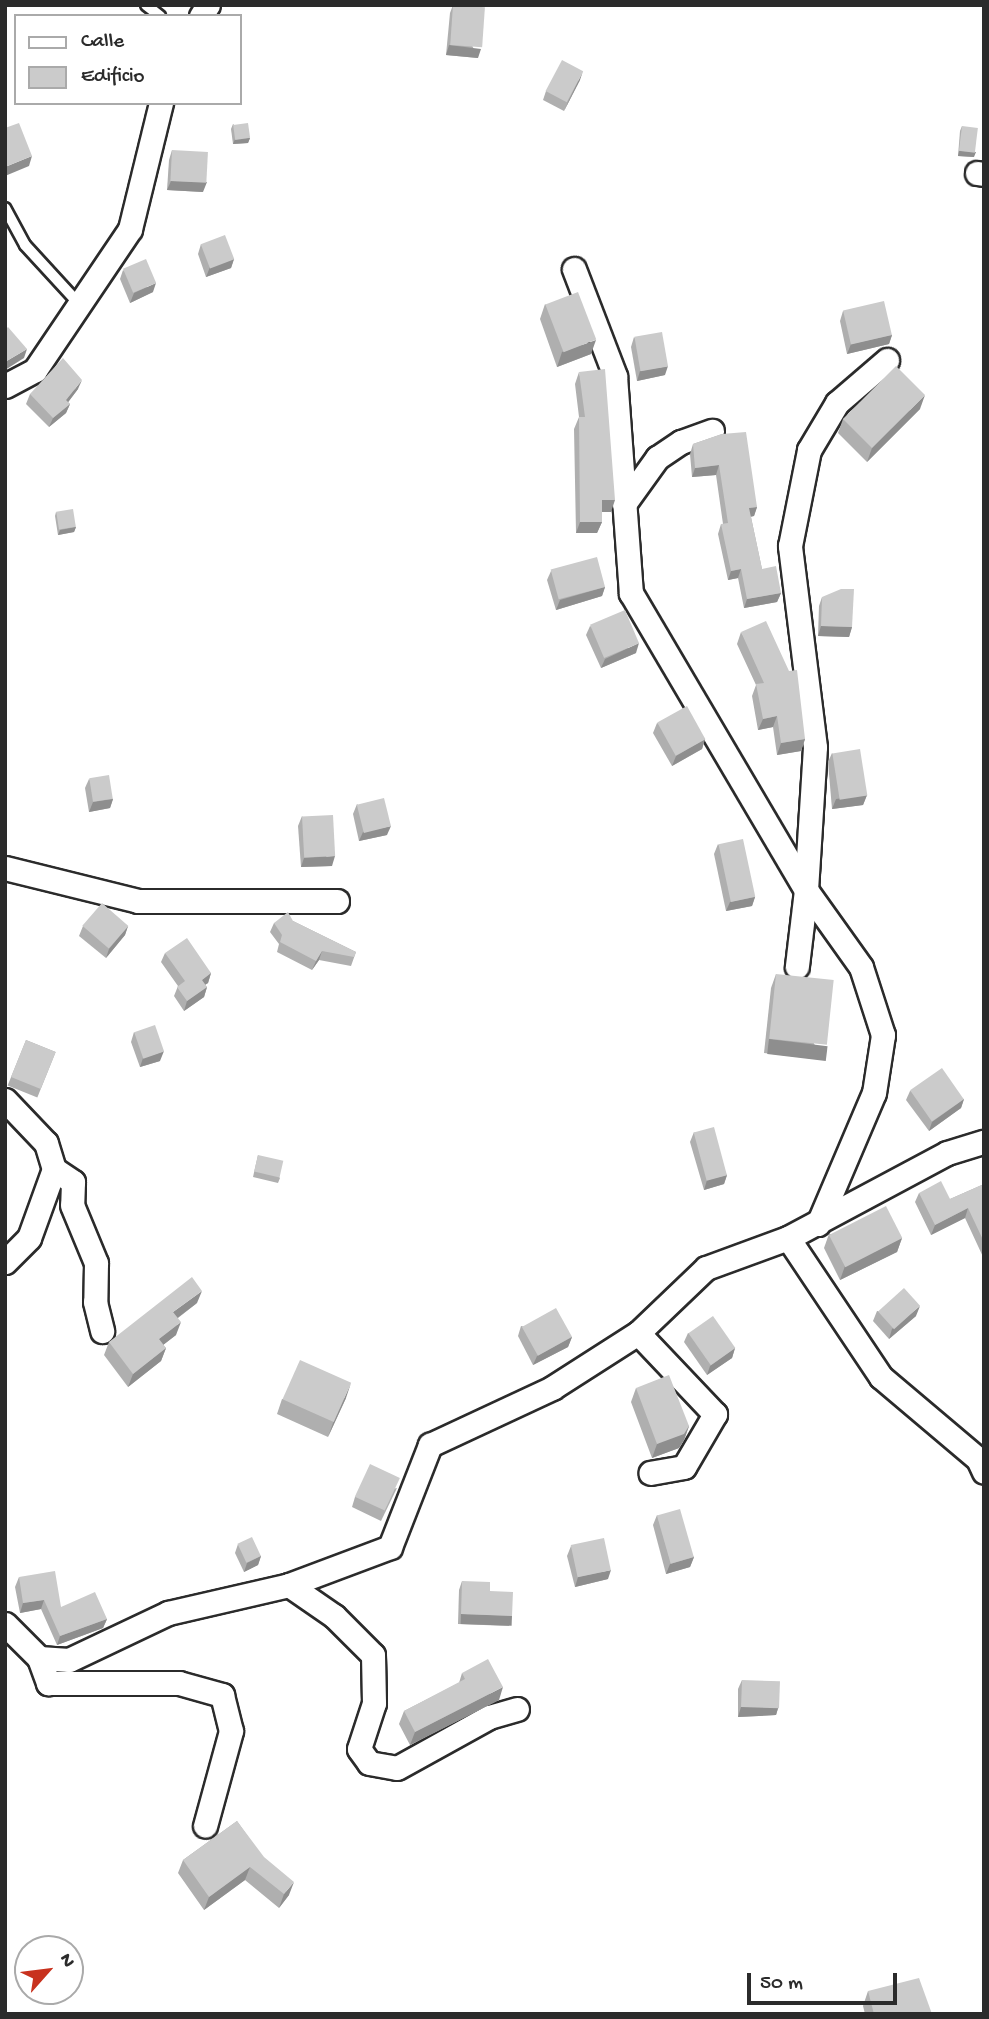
<!DOCTYPE html>
<html>
<head>
<meta charset="utf-8">
<style>
	body { margin:0 }
	#map { position:relative; width:989px; height:2019px; overflow:hidden; background:#fff; font-family:"Gochi Hand",sans-serif }
	div>[style] { position:absolute }
	.roads { filter:drop-shadow(2px 0 #2b2b2b) drop-shadow(-2px 0 #2b2b2b) drop-shadow(0 2px #2b2b2b) drop-shadow(0 -2px #2b2b2b) }
	.service>* { height:10px; margin:-5px; padding:0 5px; transform-origin:5px; border-radius:5px; background:#fff }
	.minor>* { height:23px; margin:-11.5px; padding:0 11.5px; transform-origin:11.5px; border-radius:11.5px; background:#fff }
	.wall>* { inset:0; background:#afafaf; transform-origin:0 0 }
	.shaded-wall>* { inset:0; background:#8e8e8e; transform-origin:0 0 }
	.building>* { inset:0; background:#cbcbcb; transform-origin:0 0 }
	span { translate:-50% -50%; white-space:nowrap; text-align:center; line-height:1.15; -webkit-text-stroke:6px #fff; paint-order:stroke }
	.frame { position:absolute; inset:0; border:7px solid #2b2b2b; pointer-events:none }
	.legend { position:absolute; left:14px; top:14px; width:228px; height:91px; box-sizing:border-box; background:#fff; border:2px solid #aaa; margin:0; padding:9px 12px; list-style:none; font-size:21px; color:#2b2b2b }
	.legend li { display:flex; align-items:center; gap:14px; height:35px }
	.legend b { width:35px; border:2px solid #aaa }
	.north { position:absolute; left:14px; top:1935px; width:70px; height:70px; box-sizing:border-box; background:#fff; border:2px solid #aaa; border-radius:50%; rotate:62deg; font-size:19px; font-weight:700; line-height:28px; text-align:center; color:#2b2b2b }
	.north::after { content:''; display:block; margin:auto; width:24px; height:32px; background:#c8321e; clip-path:polygon(50% 0,100% 100%,50% 72%,0 100%) }
	.scale { position:absolute; left:747px; top:1973px; width:150px; height:32px; box-sizing:border-box; border:4px solid #2b2b2b; border-top:0; padding-left:9px; font-size:21px; line-height:24px; white-space:nowrap; color:#2b2b2b; -webkit-text-stroke:5px #fff; paint-order:stroke }
</style>
</head>
<body>
<div id="map">
	<div class="roads">
		<div class="service">
			<i style="left:146px;top:5px;width:18px;rotate:38deg"></i>
			<i style="left:5px;top:208px;width:42px;rotate:61.6deg"></i>
			<i style="left:25px;top:245px;width:80px;rotate:47.5deg"></i>
		</div>
		<div class="minor">
			<i style="left:201px;top:16px;width:13px;rotate:-58deg"></i>
			<i style="left:977px;top:173px;width:7px;rotate:8deg"></i>
			<i style="left:574px;top:269px;width:115px;rotate:69deg"></i>
			<i style="left:615px;top:376px;width:218px;rotate:85.8deg"></i>
			<i style="left:631px;top:593px;width:345px;rotate:59.5deg"></i>
			<i style="left:806px;top:890px;width:77px;rotate:96.8deg"></i>
			<i style="left:5px;top:386px;width:34px;rotate:-28deg"></i>
			<i style="left:35px;top:370px;width:170px;rotate:-56deg"></i>
			<i style="left:130px;top:229px;width:130px;rotate:-76.2deg"></i>
			<i style="left:624px;top:504px;width:57px;rotate:-54.3deg"></i>
			<i style="left:657px;top:458px;width:29px;rotate:-34deg"></i>
			<i style="left:681px;top:442px;width:33px;rotate:-20deg"></i>
			<i style="left:5px;top:868px;width:137px;rotate:13.9deg"></i>
			<i style="left:138px;top:901px;width:199px"></i>
			<i style="left:5px;top:1100px;width:59px;rotate:46.4deg"></i>
			<i style="left:46px;top:1143px;width:27px;rotate:73deg"></i>
			<i style="left:54px;top:1169px;width:73px;rotate:109.9deg"></i>
			<i style="left:29px;top:1238px;width:34px;rotate:135deg"></i>
			<i style="left:54px;top:1169px;width:23px;rotate:34deg"></i>
			<i style="left:73px;top:1182px;width:23px;rotate:92deg"></i>
			<i style="left:72px;top:1205px;width:63px;rotate:67.5deg"></i>
			<i style="left:96px;top:1263px;width:39px;rotate:91deg"></i>
			<i style="left:95px;top:1302px;width:30px;rotate:76deg"></i>
			<i style="left:818px;top:1224px;width:142px;rotate:-66.9deg"></i>
			<i style="left:874px;top:1093px;width:59px;rotate:-81.2deg"></i>
			<i style="left:883px;top:1035px;width:71px;rotate:-107.9deg"></i>
			<i style="left:861px;top:967px;width:95px;rotate:-125.5deg"></i>
			<i style="left:806px;top:890px;width:143px;rotate:-86.4deg"></i>
			<i style="left:815px;top:747px;width:203px;rotate:-97.1deg"></i>
			<i style="left:790px;top:546px;width:98px;rotate:-78.8deg"></i>
			<i style="left:809px;top:450px;width:55px;rotate:-59.2deg"></i>
			<i style="left:837px;top:403px;width:66px;rotate:-40.7deg"></i>
			<i style="left:788px;top:1238px;width:167px;rotate:56.2deg"></i>
			<i style="left:881px;top:1377px;width:127px;rotate:40.2deg"></i>
			<i style="left:978px;top:1459px;width:14px;rotate:65deg"></i>
			<i style="left:638px;top:1333px;width:112px;rotate:46.5deg"></i>
			<i style="left:715px;top:1414px;width:61px;rotate:120.3deg"></i>
			<i style="left:684px;top:1467px;width:34px;rotate:170deg"></i>
			<i style="left:289px;top:1585px;width:55px;rotate:34.6deg"></i>
			<i style="left:334px;top:1616px;width:55px;rotate:45deg"></i>
			<i style="left:373px;top:1655px;width:48px;rotate:88.8deg"></i>
			<i style="left:374px;top:1703px;width:48px;rotate:108.1deg"></i>
			<i style="left:359px;top:1749px;width:17px;rotate:54deg"></i>
			<i style="left:369px;top:1763px;width:28px;rotate:10deg"></i>
			<i style="left:397px;top:1768px;width:105px;rotate:-29deg"></i>
			<i style="left:489px;top:1717px;width:29px;rotate:-16deg"></i>
			<i style="left:5px;top:1624px;width:48px;rotate:45deg"></i>
			<i style="left:39px;top:1658px;width:30px;rotate:4deg"></i>
			<i style="left:69px;top:1660px;width:110px;rotate:-25.4deg"></i>
			<i style="left:168px;top:1613px;width:124px;rotate:-13deg"></i>
			<i style="left:289px;top:1585px;width:108px;rotate:-20.6deg"></i>
			<i style="left:390px;top:1547px;width:110px;rotate:-68.6deg"></i>
			<i style="left:430px;top:1445px;width:135px;rotate:-25deg"></i>
			<i style="left:552px;top:1388px;width:102px;rotate:-32.6deg"></i>
			<i style="left:638px;top:1333px;width:94px;rotate:-43.7deg"></i>
			<i style="left:706px;top:1268px;width:87px;rotate:-20.1deg"></i>
			<i style="left:788px;top:1238px;width:180px;rotate:-28.1deg"></i>
			<i style="left:947px;top:1153px;width:39px;rotate:-17deg"></i>
			<i style="left:39px;top:1658px;width:27px;rotate:70deg"></i>
			<i style="left:48px;top:1683px;width:131px"></i>
			<i style="left:179px;top:1683px;width:45px;rotate:15.6deg"></i>
			<i style="left:222px;top:1695px;width:37px;rotate:76deg"></i>
			<i style="left:231px;top:1731px;width:98px;rotate:105.3deg"></i>
		</div>
	</div>
	<div class="wall">
		<i style="clip-path:polygon(453px 5px,478px 58px,446px 55px,450px 13px)"></i>
		<i style="clip-path:polygon(580px 80px,564px 111px,543px 100px,546px 91px)"></i>
		<i style="clip-path:polygon(233px 124px,250px 138px,248px 143px,233px 144px,231px 129px)"></i>
		<i style="clip-path:polygon(962px 126px,974px 157px,958px 156px,960px 131px)"></i>
		<i style="clip-path:polygon(172px 150px,203px 192px,167px 190px,169px 160px)"></i>
		<i style="clip-path:polygon(201px 244px,234px 259px,231px 268px,206px 277px,198px 254px)"></i>
		<i style="clip-path:polygon(123px 270px,153px 292px,130px 303px,120px 279px)"></i>
		<i style="clip-path:polygon(545px 304px,591px 354px,557px 367px,540px 319px)"></i>
		<i style="clip-path:polygon(843px 311px,892px 335px,889px 344px,847px 354px,840px 321px)"></i>
		<i style="clip-path:polygon(634px 337px,665px 375px,637px 381px,631px 347px)"></i>
		<i style="clip-path:polygon(579px 372px,611px 512px,602px 512px,602px 522px,597px 533px,576px 533px,574px 429px,579px 417px,575px 384px)"></i>
		<i style="clip-path:polygon(78px 389px,68px 402px,70px 404px,66px 413px,49px 427px,26px 404px,30px 394px)"></i>
		<i style="clip-path:polygon(920px 409px,867px 462px,838px 433px,843px 419px)"></i>
		<i style="clip-path:polygon(722px 434px,757px 507px,754px 516px,751px 517px,762px 569px,781px 593px,777px 602px,744px 608px,738px 578px,728px 580px,718px 534px,721px 524px,723px 524px,716px 475px,692px 477px,690px 454px,693px 444px)"></i>
		<i style="clip-path:polygon(56px 512px,76px 527px,74px 532px,58px 535px,55px 516px)"></i>
		<i style="clip-path:polygon(551px 571px,605px 587px,602px 596px,556px 610px,547px 580px)"></i>
		<i style="clip-path:polygon(822px 597px,852px 627px,849px 637px,818px 636px,819px 606px)"></i>
		<i style="clip-path:polygon(590px 626px,636px 653px,601px 668px,586px 635px)"></i>
		<i style="clip-path:polygon(741px 632px,805px 739px,801px 751px,777px 755px,773px 727px,758px 730px,752px 696px,756px 685px,737px 644px)"></i>
		<i style="clip-path:polygon(657px 723px,705px 739px,702px 749px,672px 766px,653px 733px)"></i>
		<i style="clip-path:polygon(832px 753px,867px 795px,863px 805px,832px 809px,828px 762px)"></i>
		<i style="clip-path:polygon(89px 779px,113px 799px,110px 808px,89px 812px,85px 788px)"></i>
		<i style="clip-path:polygon(357px 804px,387px 835px,359px 841px,353px 814px)"></i>
		<i style="clip-path:polygon(302px 816px,332px 866px,301px 867px,298px 826px)"></i>
		<i style="clip-path:polygon(718px 844px,755px 897px,752px 906px,726px 911px,714px 854px)"></i>
		<i style="clip-path:polygon(293px 921px,356px 952px,351px 966px,319px 960px,312px 970px,277px 952px,279px 944px,270px 932px,274px 923px)"></i>
		<i style="clip-path:polygon(83px 926px,128px 926px,125px 935px,106px 958px,79px 936px)"></i>
		<i style="clip-path:polygon(165px 953px,211px 973px,208px 983px,205px 985px,207px 987px,204px 997px,184px 1011px,174px 996px,178px 986px,161px 962px)"></i>
		<i style="clip-path:polygon(776px 974px,823px 1060px,764px 1053px,771px 988px)"></i>
		<i style="clip-path:polygon(134px 1032px,160px 1061px,140px 1067px,131px 1042px)"></i>
		<i style="left:26px;top:1040px;width:32px;height:49px;rotate:22deg"></i>
		<i style="clip-path:polygon(910px 1091px,964px 1099px,961px 1108px,929px 1131px,906px 1100px)"></i>
		<i style="clip-path:polygon(694px 1132px,727px 1175px,724px 1184px,704px 1190px,690px 1142px)"></i>
		<i style="clip-path:polygon(258px 1155px,280px 1178px,278px 1183px,253px 1177px)"></i>
		<i style="clip-path:polygon(984px 1184px,984px 1259px,965px 1218px,931px 1235px,915px 1202px,919px 1193px,950px 1199px)"></i>
		<i style="clip-path:polygon(829px 1234px,902px 1238px,897px 1252px,840px 1280px,824px 1248px)"></i>
		<i style="clip-path:polygon(197px 1303px,178px 1318px,176px 1335px,163px 1345px,166px 1348px,161px 1361px,128px 1387px,104px 1355px,109px 1342px)"></i>
		<i style="clip-path:polygon(877px 1311px,916px 1316px,889px 1339px,873px 1321px)"></i>
		<i style="clip-path:polygon(521px 1326px,572px 1337px,568px 1347px,533px 1365px,518px 1336px)"></i>
		<i style="clip-path:polygon(688px 1333px,735px 1348px,732px 1358px,707px 1375px,684px 1342px)"></i>
		<i style="clip-path:polygon(636px 1388px,689px 1426px,684px 1440px,679px 1448px,652px 1458px,631px 1402px)"></i>
		<i style="clip-path:polygon(346px 1398px,328px 1437px,277px 1414px,282px 1399px)"></i>
		<i style="clip-path:polygon(397px 1488px,381px 1521px,352px 1507px,355px 1497px)"></i>
		<i style="clip-path:polygon(657px 1515px,694px 1557px,690px 1567px,666px 1574px,653px 1525px)"></i>
		<i style="clip-path:polygon(238px 1544px,261px 1556px,258px 1565px,244px 1572px,235px 1553px)"></i>
		<i style="clip-path:polygon(571px 1546px,608px 1579px,575px 1587px,567px 1556px)"></i>
		<i style="clip-path:polygon(19px 1577px,61px 1607px,107px 1619px,103px 1628px,57px 1645px,41px 1609px,20px 1613px,15px 1587px)"></i>
		<i style="clip-path:polygon(462px 1581px,490px 1591px,512px 1616px,509px 1626px,458px 1624px,459px 1590px)"></i>
		<i style="clip-path:polygon(462px 1673px,499px 1700px,410px 1745px,399px 1724px,404px 1711px,459px 1683px)"></i>
		<i style="clip-path:polygon(742px 1680px,779px 1705px,776px 1715px,738px 1717px,738px 1689px)"></i>
		<i style="clip-path:polygon(237px 1821px,289px 1895px,279px 1908px,245px 1880px,204px 1910px,178px 1873px,183px 1860px)"></i>
		<i style="clip-path:polygon(868px 1991px,932px 2014px,865px 2014px,863px 2006px)"></i>
	</div>
	<div class="shaded-wall">
		<i style="clip-path:polygon(449px 45px,481px 49px,478px 58px,446px 55px)"></i>
		<i style="clip-path:polygon(583px 71px,580px 80px,564px 111px,568px 102px)"></i>
		<i style="clip-path:polygon(250px 138px,248px 143px,233px 144px,235px 139px)"></i>
		<i style="clip-path:polygon(959px 151px,976px 152px,974px 157px,958px 156px)"></i>
		<i style="clip-path:polygon(32px 156px,29px 166px,5px 176px,5px 167px)"></i>
		<i style="clip-path:polygon(171px 181px,207px 182px,203px 192px,167px 190px)"></i>
		<i style="clip-path:polygon(234px 259px,231px 268px,206px 277px,210px 267px)"></i>
		<i style="clip-path:polygon(156px 283px,153px 292px,130px 303px,134px 293px)"></i>
		<i style="clip-path:polygon(892px 335px,889px 344px,847px 354px,851px 344px)"></i>
		<i style="clip-path:polygon(596px 340px,591px 354px,557px 367px,562px 352px)"></i>
		<i style="clip-path:polygon(27px 349px,24px 358px,5px 370px,5px 362px)"></i>
		<i style="clip-path:polygon(668px 366px,665px 375px,637px 381px,640px 371px)"></i>
		<i style="clip-path:polygon(82px 380px,78px 389px,63px 409px,66px 400px)"></i>
		<i style="clip-path:polygon(925px 395px,920px 409px,867px 462px,872px 448px)"></i>
		<i style="clip-path:polygon(70px 404px,66px 413px,49px 427px,53px 418px)"></i>
		<i style="clip-path:polygon(719px 465px,716px 475px,692px 477px,695px 468px)"></i>
		<i style="clip-path:polygon(602px 500px,615px 500px,611px 512px,597px 512px)"></i>
		<i style="clip-path:polygon(757px 507px,754px 516px,745px 517px,749px 508px)"></i>
		<i style="clip-path:polygon(580px 522px,602px 522px,597px 533px,576px 533px)"></i>
		<i style="clip-path:polygon(76px 527px,74px 532px,58px 535px,60px 530px)"></i>
		<i style="clip-path:polygon(741px 569px,738px 578px,728px 580px,731px 571px)"></i>
		<i style="clip-path:polygon(605px 587px,602px 596px,556px 610px,560px 600px)"></i>
		<i style="clip-path:polygon(781px 593px,777px 602px,744px 608px,747px 599px)"></i>
		<i style="clip-path:polygon(821px 626px,852px 627px,849px 637px,818px 636px)"></i>
		<i style="clip-path:polygon(639px 643px,636px 653px,601px 668px,605px 659px)"></i>
		<i style="clip-path:polygon(777px 716px,773px 727px,758px 730px,763px 719px)"></i>
		<i style="clip-path:polygon(705px 739px,702px 749px,672px 766px,676px 756px)"></i>
		<i style="clip-path:polygon(805px 739px,801px 751px,777px 755px,781px 743px)"></i>
		<i style="clip-path:polygon(867px 795px,863px 805px,832px 809px,836px 799px)"></i>
		<i style="clip-path:polygon(113px 799px,110px 808px,89px 812px,93px 802px)"></i>
		<i style="clip-path:polygon(391px 826px,387px 835px,359px 841px,363px 832px)"></i>
		<i style="clip-path:polygon(335px 856px,332px 866px,301px 867px,304px 858px)"></i>
		<i style="clip-path:polygon(755px 897px,752px 906px,726px 911px,730px 902px)"></i>
		<i style="clip-path:polygon(128px 926px,125px 935px,106px 958px,109px 949px)"></i>
		<i style="clip-path:polygon(322px 951px,319px 960px,312px 970px,316px 961px)"></i>
		<i style="clip-path:polygon(211px 973px,208px 983px,198px 989px,202px 980px)"></i>
		<i style="clip-path:polygon(207px 987px,204px 997px,184px 1011px,187px 1001px)"></i>
		<i style="left:769px;top:1039px;width:59px;height:15px;rotate:7deg"></i>
		<i style="clip-path:polygon(164px 1051px,160px 1061px,140px 1067px,143px 1058px)"></i>
		<i style="clip-path:polygon(964px 1099px,961px 1108px,929px 1131px,932px 1122px)"></i>
		<i style="clip-path:polygon(727px 1175px,724px 1184px,704px 1190px,707px 1180px)"></i>
		<i style="clip-path:polygon(968px 1208px,965px 1218px,931px 1235px,935px 1225px)"></i>
		<i style="clip-path:polygon(902px 1238px,897px 1252px,840px 1280px,845px 1266px)"></i>
		<i style="clip-path:polygon(202px 1291px,197px 1303px,168px 1325px,173px 1312px)"></i>
		<i style="clip-path:polygon(920px 1306px,916px 1316px,889px 1339px,892px 1329px)"></i>
		<i style="clip-path:polygon(181px 1322px,176px 1335px,154px 1352px,159px 1339px)"></i>
		<i style="clip-path:polygon(572px 1337px,568px 1347px,533px 1365px,537px 1356px)"></i>
		<i style="clip-path:polygon(166px 1348px,161px 1361px,128px 1387px,133px 1374px)"></i>
		<i style="clip-path:polygon(735px 1348px,732px 1358px,707px 1375px,710px 1366px)"></i>
		<i style="clip-path:polygon(351px 1383px,346px 1398px,328px 1437px,333px 1423px)"></i>
		<i style="clip-path:polygon(689px 1426px,684px 1440px,679px 1448px,652px 1458px,657px 1444px)"></i>
		<i style="clip-path:polygon(261px 1556px,258px 1565px,244px 1572px,247px 1563px)"></i>
		<i style="clip-path:polygon(694px 1557px,690px 1567px,666px 1574px,670px 1564px)"></i>
		<i style="clip-path:polygon(611px 1570px,608px 1579px,575px 1587px,578px 1577px)"></i>
		<i style="clip-path:polygon(44px 1600px,41px 1609px,20px 1613px,23px 1603px)"></i>
		<i style="left:461px;top:1614px;width:51px;height:10px;rotate:2deg"></i>
		<i style="clip-path:polygon(107px 1619px,103px 1628px,57px 1645px,60px 1636px)"></i>
		<i style="clip-path:polygon(503px 1687px,499px 1700px,410px 1745px,415px 1732px)"></i>
		<i style="clip-path:polygon(779px 1705px,776px 1715px,738px 1717px,741px 1707px)"></i>
		<i style="clip-path:polygon(250px 1867px,245px 1880px,204px 1910px,209px 1897px)"></i>
		<i style="clip-path:polygon(294px 1882px,289px 1895px,279px 1908px,284px 1894px)"></i>
	</div>
	<div class="building">
		<i style="left:453px;top:5px;width:32px;height:40px;rotate:4deg"></i>
		<i style="left:562px;top:60px;width:24px;height:35px;rotate:28deg"></i>
		<i style="clip-path:polygon(19px 123px,32px 156px,5px 167px,5px 128px)"></i>
		<i style="left:248px;top:123px;width:15px;height:15px;rotate:82deg"></i>
		<i style="left:962px;top:126px;width:16px;height:25px;rotate:7deg"></i>
		<i style="left:172px;top:150px;width:36px;height:31px;rotate:3deg"></i>
		<i style="left:225px;top:235px;width:26px;height:26px;rotate:69deg"></i>
		<i style="left:146px;top:259px;width:26px;height:25px;rotate:67deg"></i>
		<i style="left:578px;top:292px;width:51px;height:35px;rotate:69deg"></i>
		<i style="left:884px;top:301px;width:35px;height:42px;rotate:77deg"></i>
		<i style="clip-path:polygon(8px 327px,27px 349px,5px 362px,5px 330px)"></i>
		<i style="left:662px;top:332px;width:35px;height:28px;rotate:80deg"></i>
		<i style="clip-path:polygon(63px 358px,82px 380px,66px 400px,70px 404px,53px 418px,30px 394px)"></i>
		<i style="left:896px;top:366px;width:41px;height:75px;rotate:45deg"></i>
		<i style="clip-path:polygon(605px 369px,615px 500px,602px 500px,602px 522px,580px 522px,579px 417px,585px 417px,579px 372px)"></i>
		<i style="clip-path:polygon(746px 432px,757px 507px,749px 508px,762px 569px,776px 566px,781px 593px,747px 599px,741px 569px,731px 571px,721px 524px,728px 523px,719px 465px,695px 468px,693px 444px,722px 434px)"></i>
		<i style="left:73px;top:509px;width:18px;height:17px;rotate:81deg"></i>
		<i style="left:597px;top:557px;width:31px;height:48px;rotate:75deg"></i>
		<i style="clip-path:polygon(841px 589px,854px 589px,852px 627px,821px 626px,822px 597px)"></i>
		<i style="left:625px;top:610px;width:36px;height:38px;rotate:67deg"></i>
		<i style="clip-path:polygon(766px 621px,789px 671px,797px 670px,805px 739px,781px 743px,777px 716px,763px 719px,756px 684px,764px 683px,741px 632px)"></i>
		<i style="left:687px;top:706px;width:38px;height:34px;rotate:61deg"></i>
		<i style="left:860px;top:749px;width:47px;height:28px;rotate:81deg"></i>
		<i style="left:109px;top:775px;width:24px;height:20px;rotate:81deg"></i>
		<i style="left:384px;top:798px;width:29px;height:28px;rotate:76deg"></i>
		<i style="left:333px;top:815px;width:41px;height:31px;rotate:87deg"></i>
		<i style="left:743px;top:839px;width:59px;height:25px;rotate:78deg"></i>
		<i style="left:102px;top:903px;width:35px;height:30px;rotate:41deg"></i>
		<i style="clip-path:polygon(288px 912px,293px 921px,356px 952px,354px 957px,322px 951px,316px 961px,280px 942px,282px 935px,274px 923px)"></i>
		<i style="clip-path:polygon(187px 938px,211px 973px,202px 980px,207px 987px,187px 1001px,177px 987px,185px 981px,165px 953px)"></i>
		<i style="left:776px;top:974px;width:58px;height:65px;rotate:6deg"></i>
		<i style="left:155px;top:1025px;width:28px;height:22px;rotate:71deg"></i>
		<i style="left:26px;top:1040px;width:32px;height:40px;rotate:22deg"></i>
		<i style="left:942px;top:1068px;width:38px;height:39px;rotate:55deg"></i>
		<i style="left:714px;top:1127px;width:50px;height:21px;rotate:75deg"></i>
		<i style="left:258px;top:1155px;width:26px;height:17px;rotate:13deg"></i>
		<i style="clip-path:polygon(941px 1181px,950px 1199px,984px 1184px,984px 1242px,968px 1208px,935px 1225px,919px 1193px)"></i>
		<i style="left:886px;top:1206px;width:36px;height:64px;rotate:63deg"></i>
		<i style="clip-path:polygon(192px 1277px,202px 1291px,173px 1312px,181px 1322px,159px 1339px,166px 1348px,133px 1374px,109px 1342px)"></i>
		<i style="left:904px;top:1288px;width:24px;height:35px;rotate:48deg"></i>
		<i style="left:556px;top:1308px;width:33px;height:39px;rotate:61deg"></i>
		<i style="left:713px;top:1316px;width:39px;height:30px;rotate:55deg"></i>
		<i style="left:300px;top:1360px;width:56px;height:43px;rotate:24deg"></i>
		<i style="clip-path:polygon(669px 1375px,689px 1426px,684px 1434px,657px 1444px,636px 1388px)"></i>
		<i style="left:370px;top:1464px;width:33px;height:36px;rotate:25deg"></i>
		<i style="left:680px;top:1509px;width:50px;height:24px;rotate:74deg"></i>
		<i style="left:252px;top:1537px;width:21px;height:16px;rotate:65deg"></i>
		<i style="left:604px;top:1538px;width:33px;height:34px;rotate:78deg"></i>
		<i style="clip-path:polygon(55px 1571px,61px 1607px,95px 1592px,107px 1619px,60px 1636px,44px 1600px,23px 1603px,19px 1577px)"></i>
		<i style="clip-path:polygon(462px 1581px,490px 1582px,490px 1591px,513px 1592px,512px 1616px,461px 1614px)"></i>
		<i style="clip-path:polygon(488px 1659px,503px 1687px,415px 1732px,404px 1711px,465px 1679px,462px 1673px)"></i>
		<i style="left:742px;top:1680px;width:38px;height:27px;rotate:2deg"></i>
		<i style="clip-path:polygon(237px 1821px,264px 1857px,294px 1882px,284px 1894px,250px 1867px,209px 1897px,183px 1860px)"></i>
		<i style="clip-path:polygon(919px 1978px,932px 2014px,874px 2014px,868px 1991px)"></i>
	</div>
	<div class="frame"></div>
	<ul class="legend">
	<li><b style="height:9px;background:#fff"></b>Calle</li>
	<li><b style="height:19px;background:#cbcbcb"></b>Edificio</li>
	</ul>
	<div class="north">N</div>
	<div class="scale">50 m</div>
</div>
</body>
</html>
